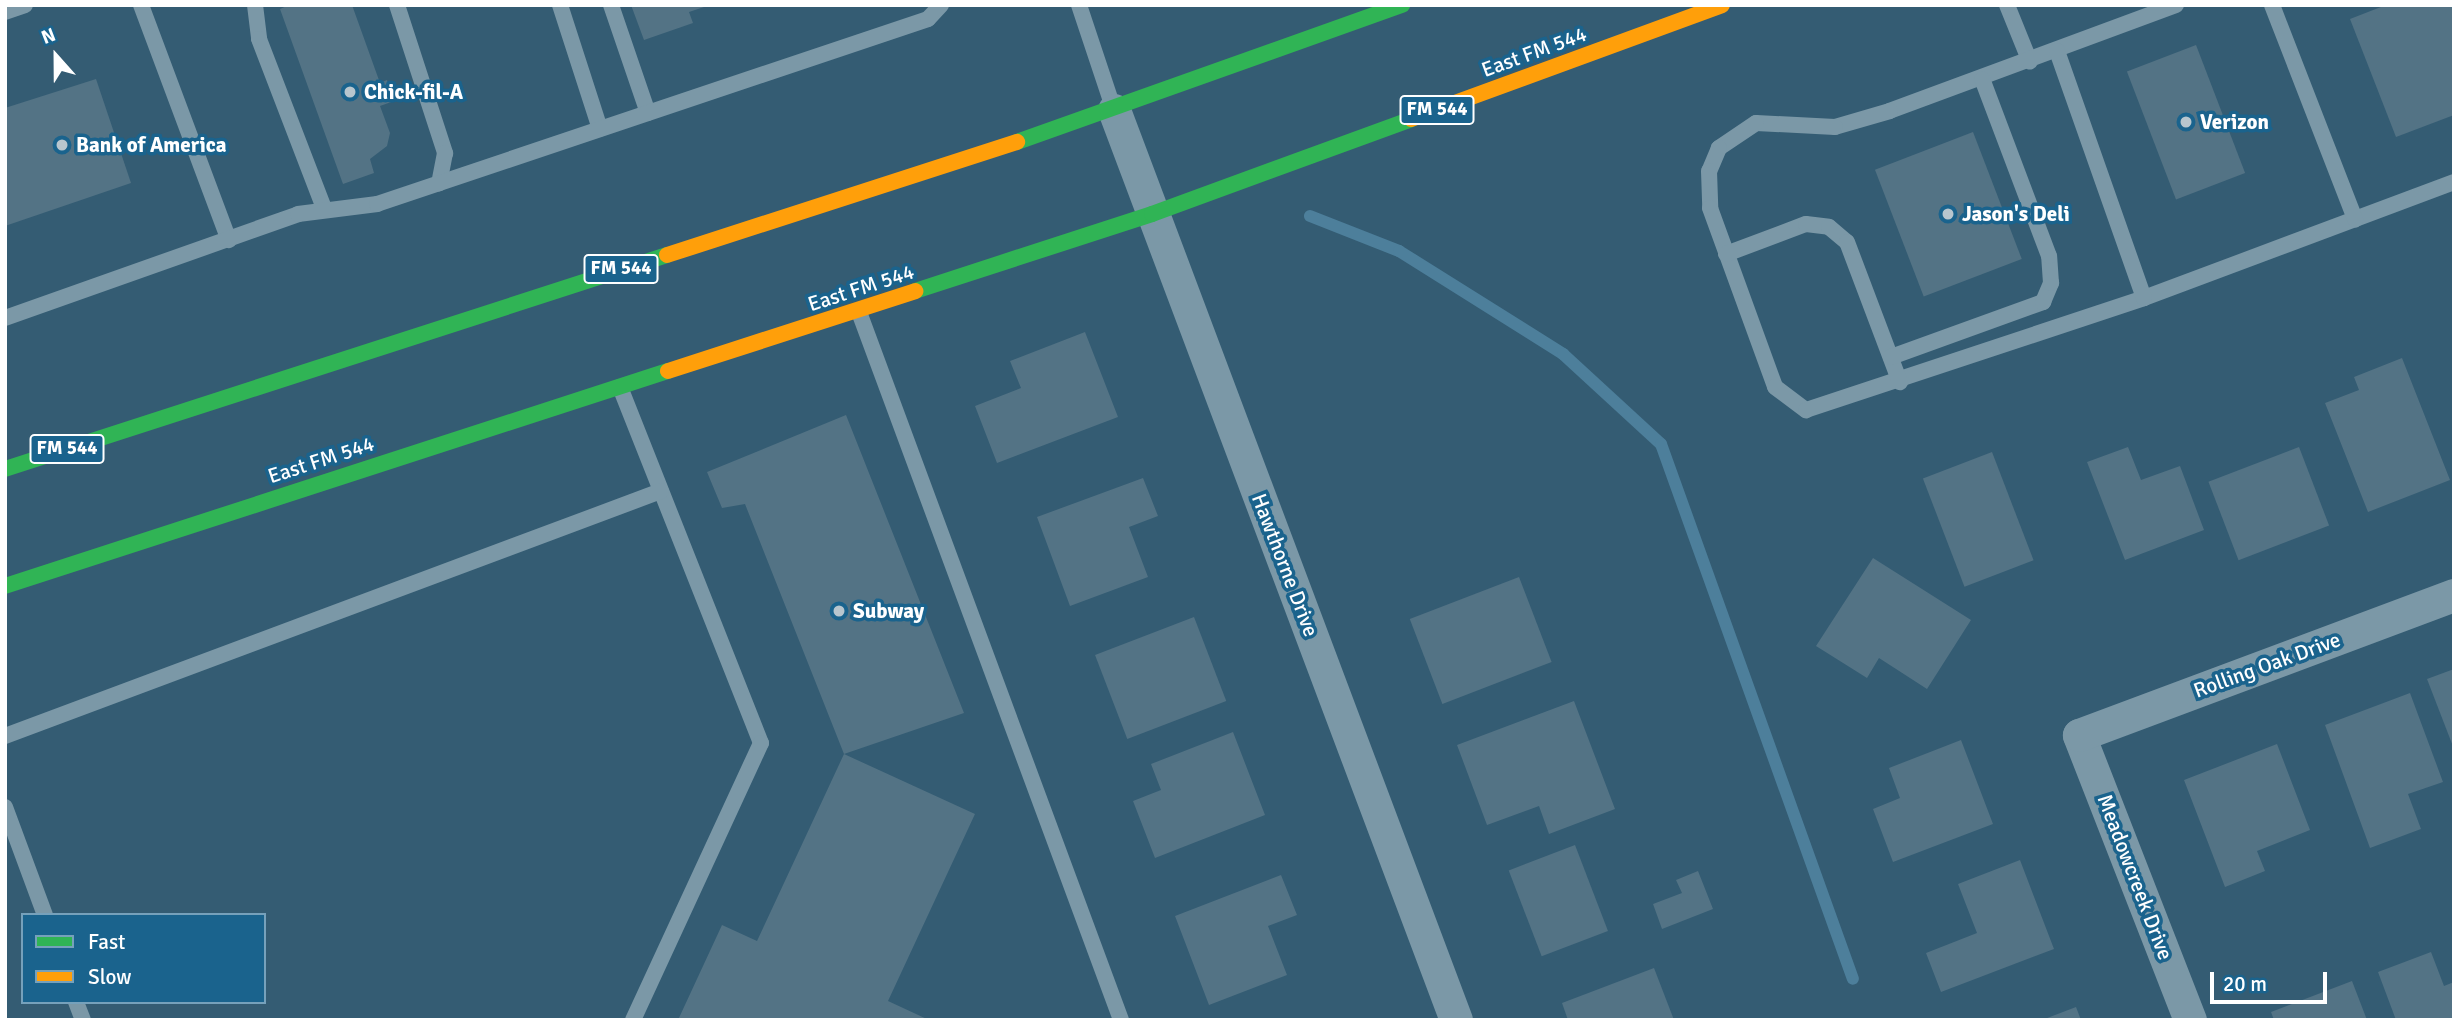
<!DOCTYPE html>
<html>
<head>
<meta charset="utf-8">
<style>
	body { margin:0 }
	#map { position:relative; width:2459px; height:1025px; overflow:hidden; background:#345c73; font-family:Signika,sans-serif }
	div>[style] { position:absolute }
	.stream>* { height:12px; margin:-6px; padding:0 6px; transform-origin:6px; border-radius:6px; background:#4d7f9b }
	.building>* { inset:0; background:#537385; transform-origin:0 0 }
	.lane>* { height:16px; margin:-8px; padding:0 8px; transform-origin:8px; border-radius:8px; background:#7b98a7 }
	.street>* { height:33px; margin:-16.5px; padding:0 16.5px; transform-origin:16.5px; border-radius:16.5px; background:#7b98a7 }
	.fast>* { height:16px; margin:-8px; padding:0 8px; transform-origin:8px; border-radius:8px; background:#30b455 }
	.slow>* { height:16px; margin:-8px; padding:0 8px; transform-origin:8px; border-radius:8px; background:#ff9f0a }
	.dots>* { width:19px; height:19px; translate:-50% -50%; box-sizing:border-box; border:4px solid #1a638d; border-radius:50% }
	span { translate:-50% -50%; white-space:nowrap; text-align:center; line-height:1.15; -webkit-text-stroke:7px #1a638d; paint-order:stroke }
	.shield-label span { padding:2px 5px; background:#1a638d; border:2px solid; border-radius:5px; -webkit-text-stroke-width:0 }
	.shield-label { font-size:19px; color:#fff; font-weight:700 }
	.street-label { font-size:21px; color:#fff }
	.poi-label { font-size:21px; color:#fff; font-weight:700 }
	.left { translate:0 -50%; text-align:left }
	.frame { position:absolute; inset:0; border:7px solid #fff; pointer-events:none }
	.legend { position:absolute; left:21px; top:913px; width:245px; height:91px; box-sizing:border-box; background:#1a638d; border:2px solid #76a1bb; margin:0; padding:9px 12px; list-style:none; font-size:21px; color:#fff }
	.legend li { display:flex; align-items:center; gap:14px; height:35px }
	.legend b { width:35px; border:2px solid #76a1bb }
	.north { position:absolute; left:21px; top:21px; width:70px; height:70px; -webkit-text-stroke:5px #1a638d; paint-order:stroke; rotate:339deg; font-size:19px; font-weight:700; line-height:28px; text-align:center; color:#fff }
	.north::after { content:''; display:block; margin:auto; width:24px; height:32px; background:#fff; clip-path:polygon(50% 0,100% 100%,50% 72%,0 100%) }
	.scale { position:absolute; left:2210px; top:972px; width:117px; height:32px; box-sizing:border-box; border:4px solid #fff; border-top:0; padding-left:9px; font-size:21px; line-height:24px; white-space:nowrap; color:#fff; -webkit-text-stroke:5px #1a638d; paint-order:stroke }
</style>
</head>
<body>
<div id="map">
	<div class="stream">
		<i style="left:1310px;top:216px;width:96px;rotate:21.5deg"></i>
		<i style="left:1399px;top:251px;width:194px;rotate:32.1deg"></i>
		<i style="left:1563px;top:354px;width:133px;rotate:42.6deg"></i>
		<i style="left:1661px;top:444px;width:568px;rotate:70.26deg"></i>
	</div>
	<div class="building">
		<i style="clip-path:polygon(289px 5px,352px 5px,380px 83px,387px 80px,394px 101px,380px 106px,390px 133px,387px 146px,370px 159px,374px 173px,343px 184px,280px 9px)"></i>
		<i style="clip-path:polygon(631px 5px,707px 5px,707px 6px,689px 12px,693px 23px,644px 40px)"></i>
		<i style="clip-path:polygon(2386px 5px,2454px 5px,2454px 115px,2396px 137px,2350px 19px)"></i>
		<i style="left:2196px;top:45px;width:137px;height:74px;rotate:69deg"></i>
		<i style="clip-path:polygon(96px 79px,131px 183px,5px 226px,5px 108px)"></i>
		<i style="left:1973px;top:132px;width:136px;height:105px;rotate:69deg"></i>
		<i style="clip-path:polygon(1085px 332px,1118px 417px,997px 463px,975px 406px,1021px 388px,1010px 361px)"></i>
		<i style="clip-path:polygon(2402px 358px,2450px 480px,2368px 512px,2325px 403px,2359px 390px,2354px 377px)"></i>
		<i style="clip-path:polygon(846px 415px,964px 713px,844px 754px,745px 504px,722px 508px,707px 472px)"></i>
		<i style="clip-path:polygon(2128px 447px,2141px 480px,2180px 466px,2204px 530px,2125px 560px,2087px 462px)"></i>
		<i style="left:2299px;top:447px;width:84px;height:97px;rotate:69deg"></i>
		<i style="left:1992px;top:452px;width:116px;height:74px;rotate:69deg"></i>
		<i style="clip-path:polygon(1143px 478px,1158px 516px,1129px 527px,1148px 577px,1070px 606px,1037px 517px)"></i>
		<i style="clip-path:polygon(1873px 558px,1971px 620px,1927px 689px,1879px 658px,1867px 678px,1816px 646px)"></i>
		<i style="left:1519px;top:577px;width:91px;height:117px;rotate:69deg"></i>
		<i style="left:1194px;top:617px;width:90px;height:106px;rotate:69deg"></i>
		<i style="clip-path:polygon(2454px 669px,2454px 749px,2427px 679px)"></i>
		<i style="clip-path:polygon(2410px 693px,2443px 782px,2408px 794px,2421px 829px,2370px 848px,2325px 725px)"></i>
		<i style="clip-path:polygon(1574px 701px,1615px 809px,1549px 834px,1539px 806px,1487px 825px,1457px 745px)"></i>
		<i style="clip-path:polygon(1233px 732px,1265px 815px,1155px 858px,1133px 801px,1161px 790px,1151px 764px)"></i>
		<i style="clip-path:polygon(1961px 740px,1993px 824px,1893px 862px,1873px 809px,1900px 798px,1889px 768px)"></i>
		<i style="clip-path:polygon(2277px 744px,2310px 830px,2257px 851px,2265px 871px,2225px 887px,2184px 780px)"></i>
		<i style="clip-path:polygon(844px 754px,975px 814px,888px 1001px,929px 1020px,678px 1020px,722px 925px,757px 941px)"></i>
		<i style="left:1575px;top:845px;width:92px;height:71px;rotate:69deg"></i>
		<i style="clip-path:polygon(2020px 860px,2054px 949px,1941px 992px,1926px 953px,1977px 933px,1958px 884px)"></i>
		<i style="clip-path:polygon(1698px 871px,1713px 909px,1662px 929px,1653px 904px,1682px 893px,1676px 880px)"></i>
		<i style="clip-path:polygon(1281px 875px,1297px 915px,1268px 926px,1287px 975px,1209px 1005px,1175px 916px)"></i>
		<i style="clip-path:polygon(2431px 952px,2444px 986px,2454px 982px,2454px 1020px,2396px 1020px,2378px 972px)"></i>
		<i style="clip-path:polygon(1654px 968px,1674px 1020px,1568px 1020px,1562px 1003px)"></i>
		<i style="clip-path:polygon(2352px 981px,2367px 1020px,2274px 1020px,2271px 1012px)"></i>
		<i style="clip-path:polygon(2076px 1007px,2081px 1020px,2042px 1020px)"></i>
	</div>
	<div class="lane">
		<i style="left:141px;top:5px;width:251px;rotate:69.5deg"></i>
		<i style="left:255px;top:5px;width:34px;rotate:83deg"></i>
		<i style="left:259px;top:39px;width:181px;rotate:69deg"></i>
		<i style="left:397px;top:5px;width:156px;rotate:72deg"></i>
		<i style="left:445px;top:153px;width:31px;rotate:101deg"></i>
		<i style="left:560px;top:5px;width:130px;rotate:72.1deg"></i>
		<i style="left:611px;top:5px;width:114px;rotate:71.1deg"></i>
		<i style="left:1079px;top:5px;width:111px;rotate:71.6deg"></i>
		<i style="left:2007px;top:5px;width:61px;rotate:68deg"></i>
		<i style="left:2176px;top:5px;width:305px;rotate:159.7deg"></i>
		<i style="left:1890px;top:111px;width:57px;rotate:163.8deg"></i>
		<i style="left:1835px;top:127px;width:79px;rotate:-177.1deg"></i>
		<i style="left:1756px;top:123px;width:45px;rotate:146deg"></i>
		<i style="left:1719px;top:148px;width:25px;rotate:113deg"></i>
		<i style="left:1709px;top:171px;width:37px;rotate:88deg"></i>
		<i style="left:1710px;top:208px;width:190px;rotate:70deg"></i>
		<i style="left:1775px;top:387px;width:39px;rotate:37deg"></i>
		<i style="left:1806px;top:410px;width:356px;rotate:-18.3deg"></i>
		<i style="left:2144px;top:298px;width:331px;rotate:-20.5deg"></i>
		<i style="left:2272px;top:5px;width:230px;rotate:68.8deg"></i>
		<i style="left:5px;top:12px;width:21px;rotate:-19deg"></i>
		<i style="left:2057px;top:51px;width:262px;rotate:70.6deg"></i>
		<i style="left:1726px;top:254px;width:85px;rotate:-20.6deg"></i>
		<i style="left:1806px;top:224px;width:23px;rotate:7deg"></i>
		<i style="left:1829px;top:227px;width:23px;rotate:40deg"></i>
		<i style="left:1847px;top:242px;width:150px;rotate:69.3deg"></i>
		<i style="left:859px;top:312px;width:755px;rotate:69.69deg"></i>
		<i style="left:5px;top:318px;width:311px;rotate:-19.5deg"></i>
		<i style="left:298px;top:214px;width:80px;rotate:-7.2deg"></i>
		<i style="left:377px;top:204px;width:581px;rotate:-18.56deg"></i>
		<i style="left:928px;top:19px;width:19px;rotate:-47deg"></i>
		<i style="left:1891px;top:357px;width:162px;rotate:-19.9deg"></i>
		<i style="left:2043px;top:302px;width:21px;rotate:-67deg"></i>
		<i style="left:2051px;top:283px;width:27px;rotate:-94deg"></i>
		<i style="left:2049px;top:256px;width:189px;rotate:-110.7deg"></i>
		<i style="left:620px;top:387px;width:383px;rotate:68.4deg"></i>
		<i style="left:761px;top:743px;width:305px;rotate:114.8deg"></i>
		<i style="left:5px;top:736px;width:700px;rotate:-20.48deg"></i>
		<i style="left:5px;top:807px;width:115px;rotate:69.7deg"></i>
		<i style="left:76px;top:1002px;width:19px;rotate:69deg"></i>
	</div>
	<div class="street">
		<i style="left:1114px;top:110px;width:972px;rotate:69.4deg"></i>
		<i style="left:2190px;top:1020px;width:306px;rotate:-111.3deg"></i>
		<i style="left:2079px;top:735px;width:400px;rotate:-20.5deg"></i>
	</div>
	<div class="fast">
		<i style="left:1017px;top:142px;width:409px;rotate:-19.6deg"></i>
		<i style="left:915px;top:291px;width:249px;rotate:-18deg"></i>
		<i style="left:1152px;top:214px;width:276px;rotate:-20.1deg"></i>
		<i style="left:5px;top:469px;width:696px;rotate:-17.91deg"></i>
		<i style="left:5px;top:586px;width:697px;rotate:-17.97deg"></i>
	</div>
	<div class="slow">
		<i style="left:1411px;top:119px;width:331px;rotate:-20.1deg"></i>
		<i style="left:667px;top:255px;width:368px;rotate:-17.9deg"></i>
		<i style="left:668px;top:371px;width:260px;rotate:-17.9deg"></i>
	</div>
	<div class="dots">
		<i style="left:350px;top:92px;background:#b8c6ce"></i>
		<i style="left:2186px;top:122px;background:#b8c6ce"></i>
		<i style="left:62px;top:145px;background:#b8c6ce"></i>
		<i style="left:1948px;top:214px;background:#b8c6ce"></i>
		<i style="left:839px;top:611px;background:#b8c6ce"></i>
	</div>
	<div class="shield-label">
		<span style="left:1437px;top:110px">FM 544</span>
		<span style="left:621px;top:269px">FM 544</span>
		<span style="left:67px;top:449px">FM 544</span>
	</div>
	<div class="street-label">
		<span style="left:1534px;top:52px;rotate:-20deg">East FM 544</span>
		<span style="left:861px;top:288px;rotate:-18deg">East FM 544</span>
		<span style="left:321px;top:460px;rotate:-18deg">East FM 544</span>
		<span style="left:1285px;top:565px;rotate:69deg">Hawthorne Drive</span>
		<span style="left:2267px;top:665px;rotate:-20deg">Rolling Oak Drive</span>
		<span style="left:2135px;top:877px;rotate:69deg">Meadowcreek Drive</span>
	</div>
	<div class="poi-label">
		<span class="left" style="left:364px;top:92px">Chick-fil-A</span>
		<span class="left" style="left:2200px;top:122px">Verizon</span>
		<span class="left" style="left:76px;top:145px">Bank of America</span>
		<span class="left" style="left:1962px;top:214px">Jason's Deli</span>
		<span class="left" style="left:853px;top:611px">Subway</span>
	</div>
	<div class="frame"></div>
	<ul class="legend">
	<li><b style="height:9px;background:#30b455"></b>Fast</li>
	<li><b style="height:9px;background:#ff9f0a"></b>Slow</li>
	</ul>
	<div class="north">N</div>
	<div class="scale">20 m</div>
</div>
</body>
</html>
